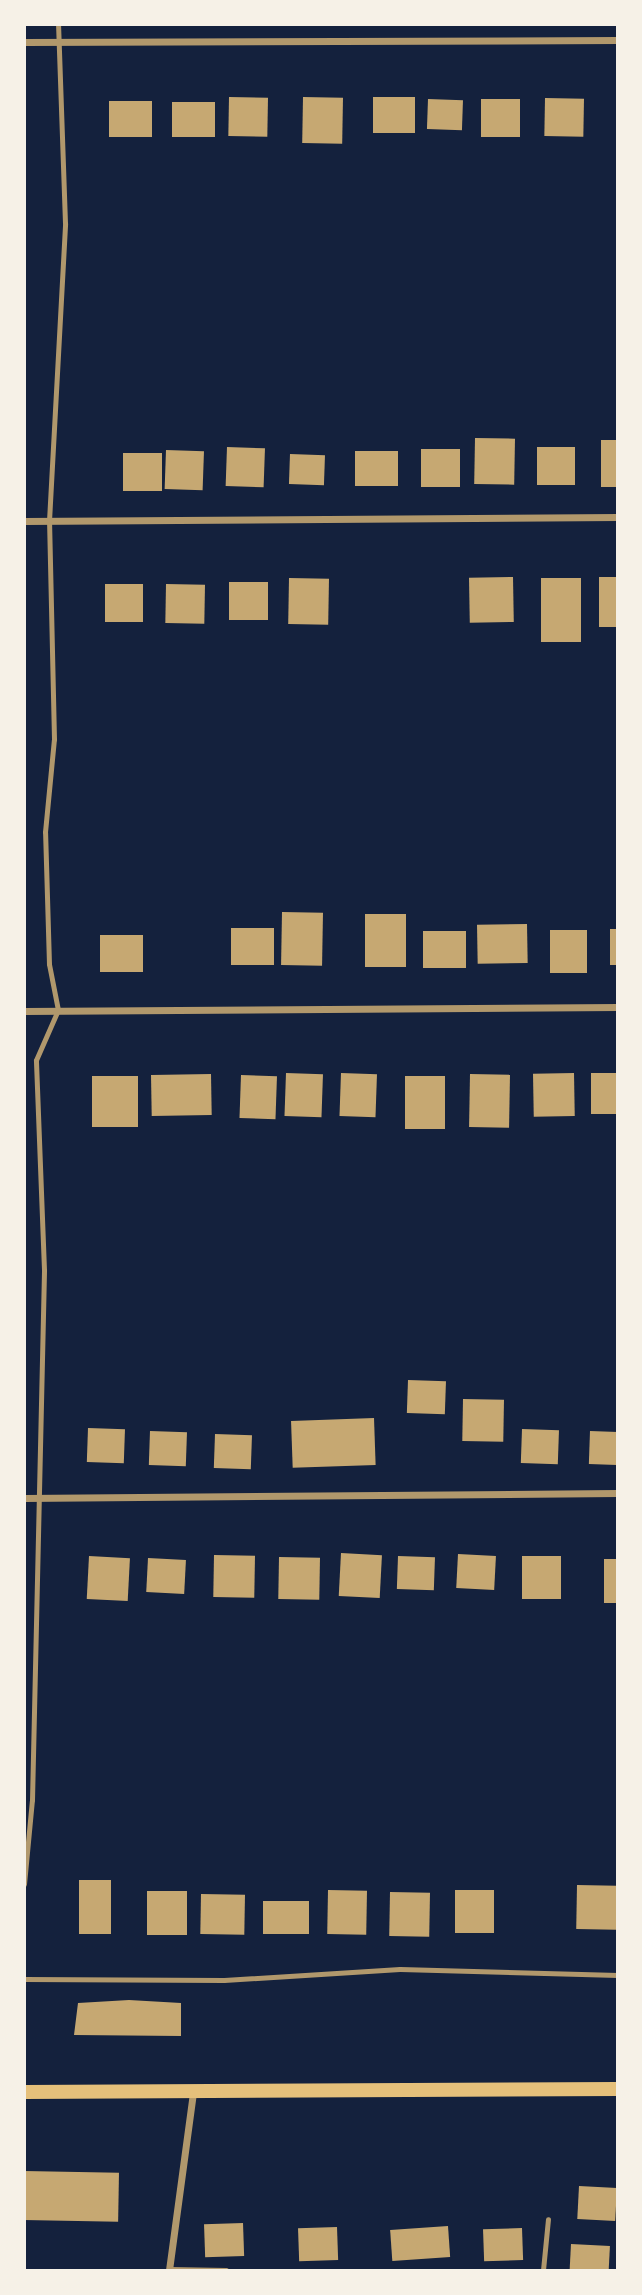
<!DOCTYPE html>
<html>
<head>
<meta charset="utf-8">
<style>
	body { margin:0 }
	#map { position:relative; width:642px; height:2295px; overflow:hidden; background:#14213d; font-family:"IBM Plex Sans",sans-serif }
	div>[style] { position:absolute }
	.building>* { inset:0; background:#c6a872; transform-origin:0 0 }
	.service>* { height:5px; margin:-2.5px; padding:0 2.5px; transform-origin:2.5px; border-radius:2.5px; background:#b1986c }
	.minor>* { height:7px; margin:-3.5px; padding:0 3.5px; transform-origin:3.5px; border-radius:3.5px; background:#b1986c }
	.secondary>* { height:14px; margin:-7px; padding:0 7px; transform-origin:7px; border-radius:7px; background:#e5c07b }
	span { translate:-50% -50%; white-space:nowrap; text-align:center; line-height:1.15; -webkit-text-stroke:7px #f6f1e7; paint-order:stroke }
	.frame { position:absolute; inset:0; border:26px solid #f6f1e7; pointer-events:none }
</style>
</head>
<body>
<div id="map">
	<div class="building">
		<i style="left:229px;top:97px;width:39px;height:39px;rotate:1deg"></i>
		<i style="left:303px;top:97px;width:40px;height:46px;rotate:1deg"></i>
		<i style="left:373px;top:97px;width:42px;height:36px"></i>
		<i style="left:545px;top:98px;width:39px;height:38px;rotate:1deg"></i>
		<i style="left:428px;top:99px;width:35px;height:30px;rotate:2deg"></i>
		<i style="left:481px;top:99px;width:39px;height:38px"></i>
		<i style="left:109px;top:101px;width:43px;height:36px"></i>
		<i style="left:172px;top:102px;width:43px;height:35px"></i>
		<i style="left:475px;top:438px;width:40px;height:46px;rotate:1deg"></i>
		<i style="left:601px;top:440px;width:17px;height:47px"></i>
		<i style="left:227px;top:447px;width:38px;height:39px;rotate:2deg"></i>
		<i style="left:537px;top:447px;width:38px;height:38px"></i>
		<i style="left:421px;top:449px;width:39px;height:38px"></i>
		<i style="left:166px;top:450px;width:38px;height:39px;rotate:2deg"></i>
		<i style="left:355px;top:451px;width:43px;height:35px"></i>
		<i style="left:123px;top:453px;width:39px;height:38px"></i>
		<i style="left:290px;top:454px;width:35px;height:30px;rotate:2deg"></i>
		<i style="left:513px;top:577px;width:45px;height:44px;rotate:89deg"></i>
		<i style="left:599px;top:577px;width:19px;height:50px"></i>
		<i style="left:289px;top:578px;width:40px;height:46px;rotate:1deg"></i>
		<i style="left:541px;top:578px;width:40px;height:64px"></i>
		<i style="left:229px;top:582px;width:39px;height:38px"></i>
		<i style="left:105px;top:584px;width:38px;height:38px"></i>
		<i style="left:166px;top:584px;width:39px;height:39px;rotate:1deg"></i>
		<i style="left:282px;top:912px;width:41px;height:53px;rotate:1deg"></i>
		<i style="left:365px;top:914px;width:41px;height:53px"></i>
		<i style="left:527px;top:924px;width:39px;height:50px;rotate:89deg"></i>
		<i style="left:231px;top:928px;width:43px;height:37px"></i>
		<i style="left:610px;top:929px;width:8px;height:36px"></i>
		<i style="left:550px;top:930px;width:37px;height:43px"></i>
		<i style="left:423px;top:931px;width:43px;height:37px"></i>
		<i style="left:100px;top:935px;width:43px;height:37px"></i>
		<i style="left:286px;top:1073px;width:37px;height:43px;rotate:2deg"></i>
		<i style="left:341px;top:1073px;width:36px;height:43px;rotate:2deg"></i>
		<i style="left:574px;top:1073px;width:43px;height:41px;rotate:89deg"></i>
		<i style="left:591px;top:1073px;width:27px;height:41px"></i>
		<i style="left:211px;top:1074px;width:41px;height:60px;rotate:89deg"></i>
		<i style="left:470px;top:1074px;width:40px;height:53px;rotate:1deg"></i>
		<i style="left:241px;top:1075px;width:36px;height:43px;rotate:2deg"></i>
		<i style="left:92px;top:1076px;width:46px;height:51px"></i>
		<i style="left:405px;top:1076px;width:40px;height:53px"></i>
		<i style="left:408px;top:1380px;width:38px;height:33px;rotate:2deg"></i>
		<i style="left:463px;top:1399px;width:41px;height:42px;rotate:1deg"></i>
		<i style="left:374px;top:1418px;width:47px;height:83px;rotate:88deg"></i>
		<i style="left:88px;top:1428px;width:37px;height:34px;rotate:2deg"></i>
		<i style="left:522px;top:1429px;width:37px;height:34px;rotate:2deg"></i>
		<i style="left:150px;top:1431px;width:37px;height:34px;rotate:2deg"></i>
		<i style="left:590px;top:1431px;width:28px;height:33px;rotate:2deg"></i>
		<i style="left:215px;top:1434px;width:37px;height:34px;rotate:2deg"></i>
		<i style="left:341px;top:1553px;width:41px;height:43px;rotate:3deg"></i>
		<i style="left:458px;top:1554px;width:38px;height:34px;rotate:3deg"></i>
		<i style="left:214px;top:1555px;width:41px;height:42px;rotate:1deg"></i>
		<i style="left:89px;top:1556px;width:41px;height:43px;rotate:3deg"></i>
		<i style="left:398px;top:1556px;width:37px;height:33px;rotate:2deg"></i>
		<i style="left:522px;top:1556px;width:39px;height:43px"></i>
		<i style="left:279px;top:1557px;width:41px;height:42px;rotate:1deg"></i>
		<i style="left:148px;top:1558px;width:38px;height:34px;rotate:3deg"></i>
		<i style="left:604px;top:1559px;width:14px;height:44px"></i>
		<i style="left:79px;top:1880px;width:32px;height:54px"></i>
		<i style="left:577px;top:1885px;width:40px;height:44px;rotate:1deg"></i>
		<i style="left:328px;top:1890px;width:39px;height:44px;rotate:1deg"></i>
		<i style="left:455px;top:1890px;width:39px;height:43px"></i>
		<i style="left:147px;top:1891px;width:40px;height:44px"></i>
		<i style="left:390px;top:1892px;width:40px;height:44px;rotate:1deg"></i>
		<i style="left:201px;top:1894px;width:44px;height:40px;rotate:1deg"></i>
		<i style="left:263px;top:1901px;width:46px;height:33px"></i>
		<i style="clip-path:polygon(129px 2000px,181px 2003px,181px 2036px,74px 2035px,78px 2003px)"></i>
		<i style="left:24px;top:2171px;width:95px;height:49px;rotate:1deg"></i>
		<i style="left:579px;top:2186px;width:38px;height:33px;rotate:3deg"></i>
		<i style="left:243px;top:2223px;width:33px;height:39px;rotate:88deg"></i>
		<i style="left:448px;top:2226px;width:31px;height:58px;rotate:86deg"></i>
		<i style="left:337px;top:2227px;width:33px;height:39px;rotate:88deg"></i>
		<i style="left:522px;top:2228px;width:32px;height:39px;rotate:88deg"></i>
		<i style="left:571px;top:2244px;width:39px;height:26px;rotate:3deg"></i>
	</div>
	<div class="service">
		<i style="left:24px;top:1884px;width:84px;rotate:-84.6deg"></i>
		<i style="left:32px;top:1800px;width:530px;rotate:-88.7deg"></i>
		<i style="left:44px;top:1270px;width:210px;rotate:-92.2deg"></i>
		<i style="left:36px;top:1060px;width:55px;rotate:-66.3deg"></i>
		<i style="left:58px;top:1010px;width:47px;rotate:-101.1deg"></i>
		<i style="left:49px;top:964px;width:132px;rotate:-91.7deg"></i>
		<i style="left:45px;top:832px;width:93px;rotate:-84.5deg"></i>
		<i style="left:54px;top:739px;width:218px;rotate:-91.3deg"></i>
		<i style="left:49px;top:521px;width:298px;rotate:-86.9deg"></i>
		<i style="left:65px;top:223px;width:199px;rotate:-92deg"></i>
		<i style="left:24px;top:1979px;width:200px;rotate:0.3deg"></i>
		<i style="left:224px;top:1980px;width:176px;rotate:-3.6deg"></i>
		<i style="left:400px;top:1969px;width:218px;rotate:1.6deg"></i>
		<i style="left:170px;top:2269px;width:56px;rotate:1deg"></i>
		<i style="left:543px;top:2270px;width:51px;rotate:-84.4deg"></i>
	</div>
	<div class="minor">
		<i style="left:24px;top:42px;width:594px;rotate:-0.19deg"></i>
		<i style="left:24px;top:521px;width:594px;rotate:-0.39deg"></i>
		<i style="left:24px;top:1011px;width:594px;rotate:-0.39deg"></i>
		<i style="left:24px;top:1498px;width:594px;rotate:-0.48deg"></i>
		<i style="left:169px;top:2270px;width:180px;rotate:-82.3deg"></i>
	</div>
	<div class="secondary">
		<i style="left:24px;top:2092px;width:594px;rotate:-0.29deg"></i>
	</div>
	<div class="frame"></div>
</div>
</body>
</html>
